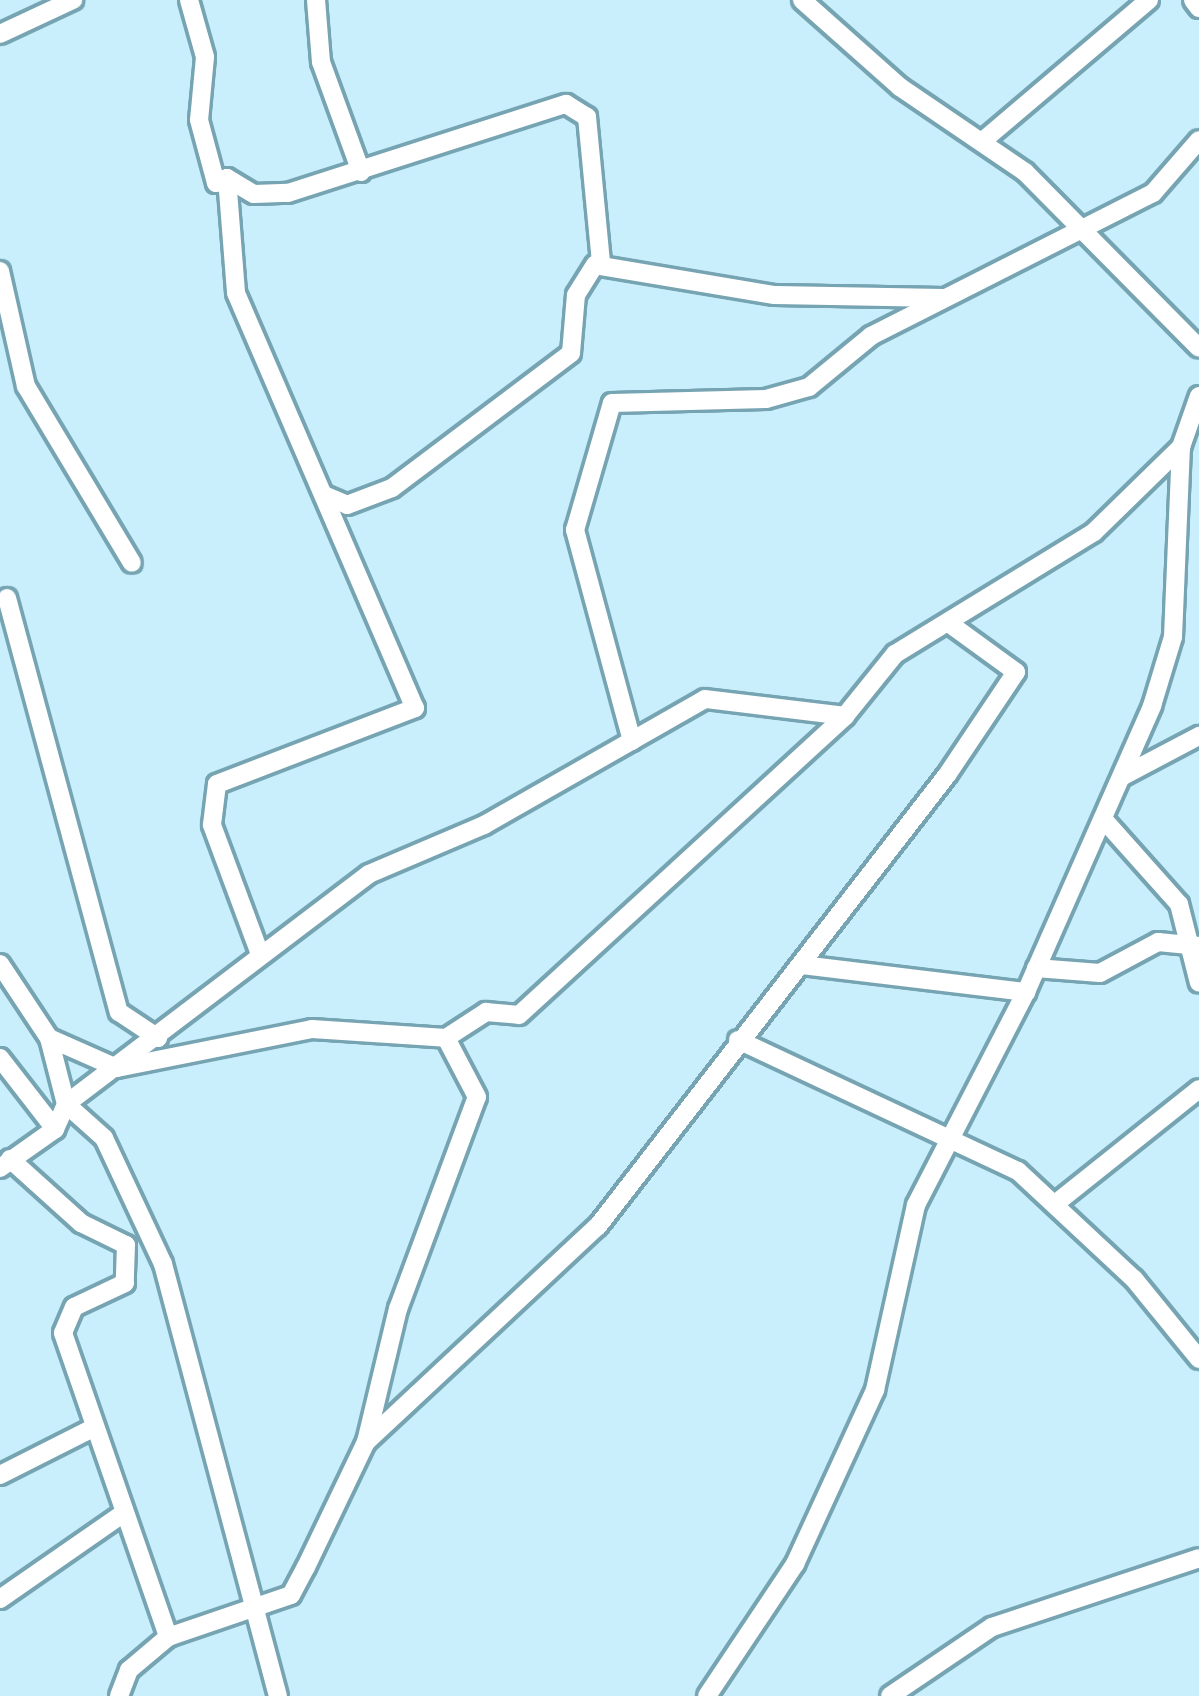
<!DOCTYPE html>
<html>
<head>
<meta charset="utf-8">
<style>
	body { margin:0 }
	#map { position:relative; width:1199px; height:1696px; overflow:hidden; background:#c8effb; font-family:Figtree,sans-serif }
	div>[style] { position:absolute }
	.roads { filter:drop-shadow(3px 0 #76a4b2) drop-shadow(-3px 0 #76a4b2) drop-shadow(0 3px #76a4b2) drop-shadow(0 -3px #76a4b2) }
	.street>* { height:18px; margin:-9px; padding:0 9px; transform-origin:9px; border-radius:9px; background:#fff }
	span { translate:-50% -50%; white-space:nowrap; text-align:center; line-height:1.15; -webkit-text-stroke:9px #fff; paint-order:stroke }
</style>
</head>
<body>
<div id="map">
	<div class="roads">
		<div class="street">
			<i style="left:189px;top:0;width:59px;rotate:74.3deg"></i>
			<i style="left:205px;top:57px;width:63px;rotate:95.4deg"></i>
			<i style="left:199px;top:120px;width:65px;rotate:74.9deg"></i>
			<i style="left:216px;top:183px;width:12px;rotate:-24deg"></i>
			<i style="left:227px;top:178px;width:115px;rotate:85.5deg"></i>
			<i style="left:236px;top:293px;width:452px;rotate:66.7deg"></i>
			<i style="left:415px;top:708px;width:212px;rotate:159deg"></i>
			<i style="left:217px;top:784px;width:41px;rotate:97deg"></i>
			<i style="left:212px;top:825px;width:138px;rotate:69.6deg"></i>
			<i style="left:316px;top:0;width:62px;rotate:85.4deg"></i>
			<i style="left:321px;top:62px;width:117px;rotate:70deg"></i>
			<i style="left:802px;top:0;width:131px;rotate:41.6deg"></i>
			<i style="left:900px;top:87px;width:151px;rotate:34.2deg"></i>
			<i style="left:1025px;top:172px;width:247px;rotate:45.3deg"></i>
			<i style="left:1193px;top:0;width:10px;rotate:53deg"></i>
			<i style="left:0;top:34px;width:81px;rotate:-25deg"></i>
			<i style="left:985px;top:139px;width:215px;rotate:-40.3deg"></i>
			<i style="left:227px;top:178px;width:31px;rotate:31deg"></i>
			<i style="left:254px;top:194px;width:34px;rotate:-2deg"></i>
			<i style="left:288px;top:193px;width:292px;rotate:-17.8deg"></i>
			<i style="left:566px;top:104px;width:25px;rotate:32deg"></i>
			<i style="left:587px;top:117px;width:147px;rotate:84.5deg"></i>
			<i style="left:0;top:271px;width:118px;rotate:77.3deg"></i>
			<i style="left:26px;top:386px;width:206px;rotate:59.1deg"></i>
			<i style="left:324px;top:495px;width:25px;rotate:23deg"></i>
			<i style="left:347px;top:505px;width:48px;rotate:-20.7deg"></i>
			<i style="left:392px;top:488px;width:224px;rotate:-37deg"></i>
			<i style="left:571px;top:353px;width:58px;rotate:-85.1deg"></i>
			<i style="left:576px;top:295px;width:36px;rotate:-58deg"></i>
			<i style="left:595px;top:265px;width:182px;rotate:9.5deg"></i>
			<i style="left:775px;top:295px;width:168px;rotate:1deg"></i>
			<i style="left:7px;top:598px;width:429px;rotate:74.9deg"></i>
			<i style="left:119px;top:1012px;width:47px;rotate:33.7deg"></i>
			<i style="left:632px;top:741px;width:219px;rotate:-105.1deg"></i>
			<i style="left:575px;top:530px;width:132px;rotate:-73.8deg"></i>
			<i style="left:612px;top:403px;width:154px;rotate:-1.5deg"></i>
			<i style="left:766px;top:399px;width:45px;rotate:-15.6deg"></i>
			<i style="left:809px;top:387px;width:80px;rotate:-39.4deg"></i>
			<i style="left:871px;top:336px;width:316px;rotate:-26.9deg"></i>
			<i style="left:1153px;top:193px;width:70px;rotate:-49deg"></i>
			<i style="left:1123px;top:776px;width:86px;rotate:-27.8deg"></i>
			<i style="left:1105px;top:821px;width:111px;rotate:48.3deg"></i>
			<i style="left:1179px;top:904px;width:81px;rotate:75.8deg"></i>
			<i style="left:0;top:964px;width:89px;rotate:56.5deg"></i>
			<i style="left:49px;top:1038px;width:68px;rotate:75.6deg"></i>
			<i style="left:66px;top:1104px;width:51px;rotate:41.8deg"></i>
			<i style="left:104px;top:1138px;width:139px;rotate:64.9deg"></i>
			<i style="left:163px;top:1264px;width:447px;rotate:75.1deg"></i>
			<i style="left:802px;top:965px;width:226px;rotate:6.9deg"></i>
			<i style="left:1036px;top:968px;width:64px;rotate:4.5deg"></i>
			<i style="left:1100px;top:973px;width:66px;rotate:-28.1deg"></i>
			<i style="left:1158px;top:942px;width:41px;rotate:5.6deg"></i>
			<i style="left:49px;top:1038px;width:74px;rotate:23.8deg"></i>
			<i style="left:117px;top:1068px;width:199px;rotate:-11.3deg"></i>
			<i style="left:312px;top:1029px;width:134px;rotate:3.8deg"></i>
			<i style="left:446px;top:1038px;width:48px;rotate:-33deg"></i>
			<i style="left:486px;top:1012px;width:33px;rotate:5deg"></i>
			<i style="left:519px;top:1015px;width:442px;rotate:-42.5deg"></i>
			<i style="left:845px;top:716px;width:80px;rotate:-51.1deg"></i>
			<i style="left:895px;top:654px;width:233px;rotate:-31.5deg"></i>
			<i style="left:1094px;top:532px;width:122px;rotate:-44.3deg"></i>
			<i style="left:738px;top:1040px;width:309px;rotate:25.1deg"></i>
			<i style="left:1018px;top:1171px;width:158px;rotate:43deg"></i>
			<i style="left:1134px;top:1279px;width:103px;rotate:50.9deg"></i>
			<i style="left:0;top:1058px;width:90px;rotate:52.2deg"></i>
			<i style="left:10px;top:1159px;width:96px;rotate:42deg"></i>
			<i style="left:81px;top:1223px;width:50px;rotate:26.1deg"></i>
			<i style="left:126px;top:1245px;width:38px;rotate:92deg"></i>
			<i style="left:125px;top:1283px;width:56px;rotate:154.8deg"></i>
			<i style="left:74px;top:1307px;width:28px;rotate:113deg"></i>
			<i style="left:63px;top:1333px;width:322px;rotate:70.9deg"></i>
			<i style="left:0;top:1168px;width:67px;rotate:-35.3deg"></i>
			<i style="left:55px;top:1129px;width:27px;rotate:-66deg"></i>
			<i style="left:66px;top:1104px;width:380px;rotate:-37.2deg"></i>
			<i style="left:369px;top:874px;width:125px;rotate:-23.1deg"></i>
			<i style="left:484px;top:825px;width:254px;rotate:-29.7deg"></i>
			<i style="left:705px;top:699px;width:141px;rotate:6.9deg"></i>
			<i style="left:1055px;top:1204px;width:184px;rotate:-38.6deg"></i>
			<i style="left:366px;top:1442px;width:317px;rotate:-43deg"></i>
			<i style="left:598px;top:1226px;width:570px;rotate:-52.27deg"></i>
			<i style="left:947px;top:775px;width:124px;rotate:-56.2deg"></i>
			<i style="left:1016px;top:672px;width:77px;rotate:-144deg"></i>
			<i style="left:0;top:1475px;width:102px;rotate:-26.8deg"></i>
			<i style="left:0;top:1599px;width:144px;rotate:-34.8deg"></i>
			<i style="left:119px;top:1696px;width:28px;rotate:-69deg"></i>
			<i style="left:129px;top:1670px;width:51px;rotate:-40.2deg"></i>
			<i style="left:168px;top:1637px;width:130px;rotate:-18.9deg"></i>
			<i style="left:291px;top:1595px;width:32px;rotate:-62deg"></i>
			<i style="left:306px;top:1567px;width:139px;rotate:-64.4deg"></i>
			<i style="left:366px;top:1442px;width:137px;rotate:-76.5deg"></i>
			<i style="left:398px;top:1309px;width:226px;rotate:-69.6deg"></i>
			<i style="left:477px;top:1097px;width:67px;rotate:-117.7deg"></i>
			<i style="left:707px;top:1696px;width:159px;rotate:-56.3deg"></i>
			<i style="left:795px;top:1564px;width:192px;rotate:-65.3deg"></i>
			<i style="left:875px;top:1390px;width:189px;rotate:-77.5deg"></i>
			<i style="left:916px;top:1205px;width:240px;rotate:-62.7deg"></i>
			<i style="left:1026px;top:992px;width:313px;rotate:-66.2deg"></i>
			<i style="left:1152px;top:706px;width:72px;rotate:-73.1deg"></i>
			<i style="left:1173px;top:637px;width:190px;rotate:-87.6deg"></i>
			<i style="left:1181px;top:447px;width:54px;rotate:-70.6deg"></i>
			<i style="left:890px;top:1696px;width:123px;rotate:-34.1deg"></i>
			<i style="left:992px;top:1627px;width:218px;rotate:-18.4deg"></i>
		</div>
	</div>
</div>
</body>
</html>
